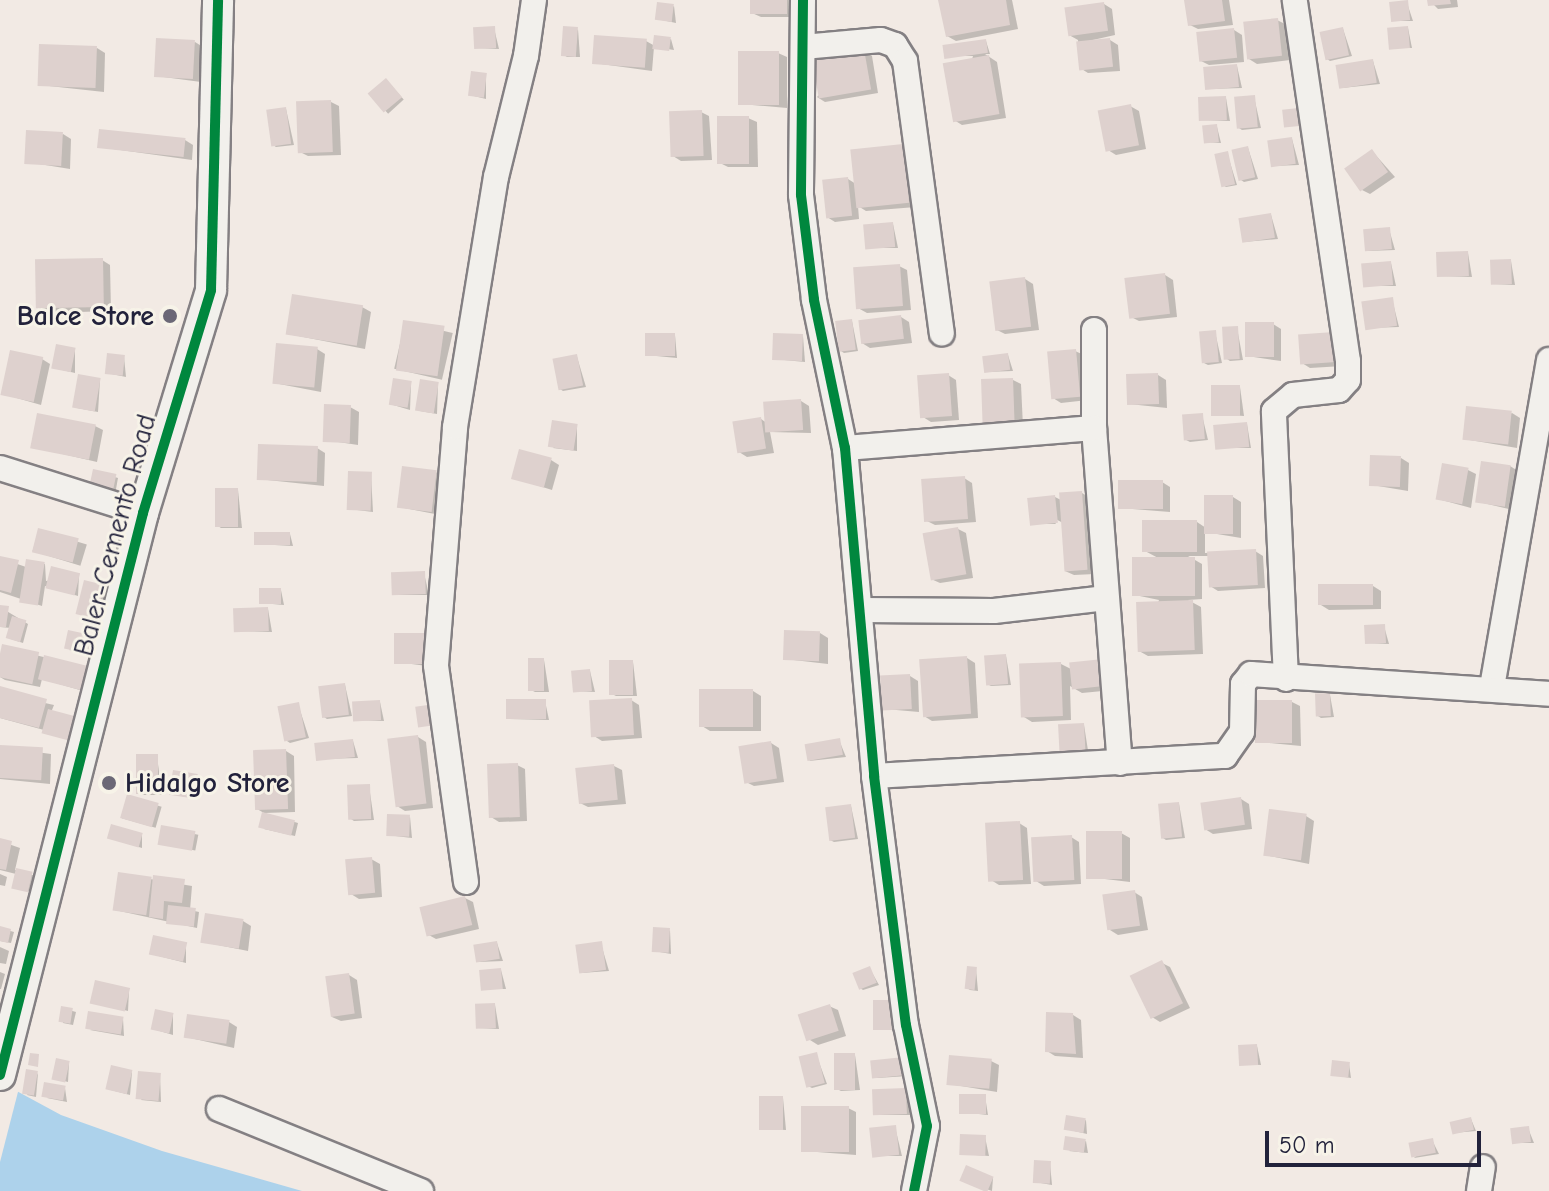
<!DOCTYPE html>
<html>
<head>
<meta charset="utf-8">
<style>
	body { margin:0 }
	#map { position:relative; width:1549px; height:1191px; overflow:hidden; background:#f2eae4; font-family:"Comic Neue",sans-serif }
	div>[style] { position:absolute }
	.water>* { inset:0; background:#add2eb }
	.pier>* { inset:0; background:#f2eae4 }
	.shadow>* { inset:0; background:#0003; transform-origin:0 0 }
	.building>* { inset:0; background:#ded1ce; transform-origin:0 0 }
	.roads { filter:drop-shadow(2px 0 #848083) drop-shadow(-2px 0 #848083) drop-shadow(0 2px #848083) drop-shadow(0 -2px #848083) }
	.minor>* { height:24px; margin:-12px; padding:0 12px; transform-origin:12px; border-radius:12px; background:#f2f0ec }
	.tertiary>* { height:30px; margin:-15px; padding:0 15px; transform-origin:15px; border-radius:15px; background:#f2f0ec }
	.cycleway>* { height:10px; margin:-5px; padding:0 5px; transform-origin:5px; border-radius:5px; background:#00873e }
	.dots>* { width:22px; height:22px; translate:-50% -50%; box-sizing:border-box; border:4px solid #f7f3e8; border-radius:50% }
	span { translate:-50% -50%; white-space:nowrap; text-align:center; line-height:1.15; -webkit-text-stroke:6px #f7f3e8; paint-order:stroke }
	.poi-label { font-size:28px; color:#22223b; font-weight:700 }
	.right { translate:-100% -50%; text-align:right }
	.left { translate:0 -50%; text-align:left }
	.street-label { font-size:28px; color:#22223b }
	.scale { position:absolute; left:1265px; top:1131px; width:216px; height:36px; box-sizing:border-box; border:4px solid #22223b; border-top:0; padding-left:10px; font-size:24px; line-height:28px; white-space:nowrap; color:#22223b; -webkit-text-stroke:6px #f7f3e8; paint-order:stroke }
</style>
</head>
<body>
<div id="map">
	<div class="water">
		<i style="clip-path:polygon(0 1082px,61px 1115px,162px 1151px,302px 1191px,0 1191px)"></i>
	</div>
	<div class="pier">
		<i style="clip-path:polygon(0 1078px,19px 1088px,0 1162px)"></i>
	</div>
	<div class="shadow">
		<i style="clip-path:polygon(752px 0,795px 0,795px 17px,761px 17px,752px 13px)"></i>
		<i style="clip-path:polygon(940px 0,1012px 0,1018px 29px,956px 41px,947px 36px)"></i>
		<i style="clip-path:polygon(1186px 0,1229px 0,1233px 25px,1198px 29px,1190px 25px)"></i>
		<i style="clip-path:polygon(1429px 0,1457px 0,1458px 7px,1438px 9px)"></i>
		<i style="clip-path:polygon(1407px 3px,1413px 21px,1393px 21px)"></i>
		<i style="clip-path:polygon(1104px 4px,1112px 9px,1115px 35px,1084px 42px,1110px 40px,1118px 45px,1120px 71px,1088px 73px,1080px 68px,1078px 40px,1069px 35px)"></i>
		<i style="clip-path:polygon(674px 6px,676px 23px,657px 19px)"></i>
		<i style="clip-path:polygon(1277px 20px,1285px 24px,1290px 60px,1257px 64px,1249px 59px)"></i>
		<i style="clip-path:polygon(494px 28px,499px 49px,477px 48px)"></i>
		<i style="clip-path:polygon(1408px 28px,1412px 48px,1390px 47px)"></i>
		<i style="clip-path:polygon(578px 29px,580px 57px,567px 57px,564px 55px)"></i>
		<i style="clip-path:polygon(1343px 29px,1352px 56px,1330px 61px,1327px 59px)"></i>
		<i style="clip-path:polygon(1234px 30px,1242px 35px,1244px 62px,1209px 65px,1201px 61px)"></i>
		<i style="clip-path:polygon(671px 39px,674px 50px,654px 47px,652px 71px,594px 63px,646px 41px,655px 46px)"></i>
		<i style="clip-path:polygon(986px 41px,990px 54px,985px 54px,997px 62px,1006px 118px,962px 125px,954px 120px,973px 56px,945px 56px)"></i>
		<i style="clip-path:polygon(195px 42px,203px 47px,201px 82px,156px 76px)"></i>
		<i style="clip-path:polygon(97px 48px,105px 53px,104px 92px,40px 85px)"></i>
		<i style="clip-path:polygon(864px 51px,872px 56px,878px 93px,825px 102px,817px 97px)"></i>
		<i style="clip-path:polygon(778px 53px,787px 57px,787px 108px,740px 104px)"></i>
		<i style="clip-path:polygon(1373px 61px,1380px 84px,1342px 88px)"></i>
		<i style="clip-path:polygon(1237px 66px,1242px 88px,1208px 89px)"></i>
		<i style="clip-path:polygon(486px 75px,486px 99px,470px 95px)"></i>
		<i style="left:387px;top:81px;width:25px;height:21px;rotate:48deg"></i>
		<i style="clip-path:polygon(1254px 97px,1261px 128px,1242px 130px,1239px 128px)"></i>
		<i style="clip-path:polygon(1226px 98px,1230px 121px,1200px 120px)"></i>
		<i style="clip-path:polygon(331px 102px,339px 106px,341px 155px,308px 156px,300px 152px)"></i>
		<i style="clip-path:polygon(1130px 106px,1139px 111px,1146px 149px,1116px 155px,1108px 150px)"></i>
		<i style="clip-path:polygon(286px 109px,294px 145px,276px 147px,273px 145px)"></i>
		<i style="clip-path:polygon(701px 112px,709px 116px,712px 160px,681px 161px,673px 156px)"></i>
		<i style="clip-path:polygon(748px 118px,757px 122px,758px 167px,728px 167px,720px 163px)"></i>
		<i style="clip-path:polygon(1217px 127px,1221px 143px,1206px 142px)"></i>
		<i style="clip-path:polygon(63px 134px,71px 139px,70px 169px,27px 162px)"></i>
		<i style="clip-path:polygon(1292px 139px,1299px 165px,1272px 166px)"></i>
		<i style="clip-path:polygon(185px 140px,193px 145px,192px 160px,99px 147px)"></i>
		<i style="clip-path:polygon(903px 146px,911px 151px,916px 207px,866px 211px,858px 206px,859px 219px,835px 222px,827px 217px,848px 179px,856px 184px)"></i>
		<i style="clip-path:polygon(1248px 148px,1258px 179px,1244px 182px,1241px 180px)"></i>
		<i style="clip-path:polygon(1372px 151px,1395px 177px,1370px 194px,1362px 190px)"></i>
		<i style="clip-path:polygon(1227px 153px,1237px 185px,1226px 187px,1223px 185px)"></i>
		<i style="clip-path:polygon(1271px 215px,1278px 239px,1244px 242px)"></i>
		<i style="clip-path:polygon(893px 224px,898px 248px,867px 248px)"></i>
		<i style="clip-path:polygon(1389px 229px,1395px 250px,1367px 251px)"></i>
		<i style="clip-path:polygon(1468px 253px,1472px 277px,1439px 276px)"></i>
		<i style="clip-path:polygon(102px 260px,110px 265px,111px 311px,47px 313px,39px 308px)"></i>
		<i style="clip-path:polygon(1511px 261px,1515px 285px,1493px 284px)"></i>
		<i style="clip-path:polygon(1391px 263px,1396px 286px,1365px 286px)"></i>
		<i style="clip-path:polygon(899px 266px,907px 270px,911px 310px,867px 313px,858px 308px)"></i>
		<i style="clip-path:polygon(1165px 275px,1173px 280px,1177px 317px,1139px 321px,1131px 317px)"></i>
		<i style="clip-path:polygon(1025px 279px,1033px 284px,1039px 330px,1005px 334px,997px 330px)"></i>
		<i style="clip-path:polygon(1392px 299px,1399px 327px,1366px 328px)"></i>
		<i style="clip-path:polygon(362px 307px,371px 312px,365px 349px,288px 334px)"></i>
		<i style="clip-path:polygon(901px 317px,909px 322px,912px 343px,870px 348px,862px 343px)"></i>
		<i style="clip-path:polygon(852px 321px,858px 351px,844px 353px,841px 351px)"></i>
		<i style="left:405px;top:322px;width:49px;height:48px;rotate:13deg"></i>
		<i style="clip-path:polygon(1273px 324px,1281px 329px,1281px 361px,1247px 356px)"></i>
		<i style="clip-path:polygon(1237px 328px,1243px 360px,1230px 361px,1227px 359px)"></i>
		<i style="clip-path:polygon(1215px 332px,1222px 363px,1208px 365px,1204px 363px)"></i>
		<i style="clip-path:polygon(675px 335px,677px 358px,646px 355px)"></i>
		<i style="clip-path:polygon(803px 336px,805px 362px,774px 359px)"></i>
		<i style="clip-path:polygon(1300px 336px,1343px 366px,1310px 368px,1302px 363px)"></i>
		<i style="clip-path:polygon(75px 349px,75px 373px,54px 368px)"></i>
		<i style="clip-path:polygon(317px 349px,325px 354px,321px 392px,274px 383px)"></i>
		<i style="clip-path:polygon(1075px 351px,1084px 355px,1088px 400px,1061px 403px,1053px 398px)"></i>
		<i style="clip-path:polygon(1008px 355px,1013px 371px,985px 372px)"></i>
		<i style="clip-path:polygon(124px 357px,126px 377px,107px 373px)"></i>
		<i style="clip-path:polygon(577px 357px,586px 387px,563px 391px,560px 389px)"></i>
		<i style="clip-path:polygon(42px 359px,50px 364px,41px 405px,3px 394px)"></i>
		<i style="clip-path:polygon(948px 375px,956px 380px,959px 420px,931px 422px,923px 417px)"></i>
		<i style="clip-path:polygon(1158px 375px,1166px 380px,1167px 408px,1129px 404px)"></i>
		<i style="clip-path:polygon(100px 380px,98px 412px,77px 408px)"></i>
		<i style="clip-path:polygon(1013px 380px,1021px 384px,1023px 427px,985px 424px)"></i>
		<i style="clip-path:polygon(411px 383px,410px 410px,390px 404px)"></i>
		<i style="clip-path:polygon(438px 384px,437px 414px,420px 411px)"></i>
		<i style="clip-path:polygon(1240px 387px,1244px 416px,1213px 414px)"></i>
		<i style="clip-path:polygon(801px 401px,809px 406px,811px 433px,770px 432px,774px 453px,747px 457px,739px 452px,761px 419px,767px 423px)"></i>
		<i style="clip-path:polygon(350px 407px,359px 412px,358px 445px,325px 440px)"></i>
		<i style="clip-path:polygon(1512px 413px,1520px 418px,1517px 448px,1464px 439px)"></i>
		<i style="clip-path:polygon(1202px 415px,1208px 440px,1190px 442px,1186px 440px)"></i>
		<i style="clip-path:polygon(1247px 424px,1251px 448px,1217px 448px)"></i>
		<i style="clip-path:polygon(95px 426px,103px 430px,97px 462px,33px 447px)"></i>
		<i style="clip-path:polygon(577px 426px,577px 451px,553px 448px)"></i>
		<i style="clip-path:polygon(317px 448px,325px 453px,324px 486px,258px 479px)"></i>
		<i style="clip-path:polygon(1401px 458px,1409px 463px,1408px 491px,1372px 485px)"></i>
		<i style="clip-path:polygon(551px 460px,559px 465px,552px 490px,514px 478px)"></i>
		<i style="clip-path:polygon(1510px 466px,1518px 471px,1513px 510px,1479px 502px)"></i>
		<i style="clip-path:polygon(1468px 470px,1476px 474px,1471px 508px,1438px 499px)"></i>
		<i style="clip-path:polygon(94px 471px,118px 478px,114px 500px)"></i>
		<i style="clip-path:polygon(437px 472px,445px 477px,440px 515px,399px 507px)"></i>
		<i style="clip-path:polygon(371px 474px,373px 512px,349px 509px)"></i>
		<i style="clip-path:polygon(964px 478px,972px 483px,976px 522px,935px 525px,927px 521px)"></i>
		<i style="clip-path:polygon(1162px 482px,1170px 487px,1170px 512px,1120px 508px)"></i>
		<i style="clip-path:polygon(238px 490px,242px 528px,221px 528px,218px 526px)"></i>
		<i style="clip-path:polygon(1082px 493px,1090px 498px,1095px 574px,1074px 575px,1065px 571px,1063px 523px,1050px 516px,1056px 524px,1031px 524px,1055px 497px,1061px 500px)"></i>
		<i style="clip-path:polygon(1233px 497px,1241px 502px,1241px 538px,1205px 532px,1205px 553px,1255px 551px,1263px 556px,1265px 588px,1218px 591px,1210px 586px,1209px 556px,1188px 556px,1202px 564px,1202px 599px,1188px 600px,1201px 607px,1203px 654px,1148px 656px,1139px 651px,1159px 600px,1135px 595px,1160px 559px,1145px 551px,1197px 522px,1206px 528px)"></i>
		<i style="clip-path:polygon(958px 529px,966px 533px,973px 578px,940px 583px,931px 579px)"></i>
		<i style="left:39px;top:530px;width:50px;height:22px;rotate:17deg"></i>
		<i style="clip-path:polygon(290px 534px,293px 546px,256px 544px)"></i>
		<i style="clip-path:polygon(0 558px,26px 567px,27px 561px,45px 564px,46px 581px,79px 575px,78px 596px,45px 586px,42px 606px,0 592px)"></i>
		<i style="clip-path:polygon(424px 573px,429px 595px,395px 595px)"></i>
		<i style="clip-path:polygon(86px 583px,107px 589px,100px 619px,82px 615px)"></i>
		<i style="clip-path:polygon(1373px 586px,1381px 591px,1381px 609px,1329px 610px,1321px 605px)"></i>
		<i style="clip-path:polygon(281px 590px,284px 605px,261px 603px)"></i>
		<i style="clip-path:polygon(0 607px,28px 624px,23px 643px,11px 639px,11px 628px,0 627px)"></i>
		<i style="clip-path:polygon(268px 609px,272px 632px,235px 631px)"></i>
		<i style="clip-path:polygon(1384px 626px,1389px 644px,1366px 643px)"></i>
		<i style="clip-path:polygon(820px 633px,828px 638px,828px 664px,785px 659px)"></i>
		<i style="clip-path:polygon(426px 635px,435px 667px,396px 662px)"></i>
		<i style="clip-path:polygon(90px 637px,90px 654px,69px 650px)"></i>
		<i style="clip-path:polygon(3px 647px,88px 668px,96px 672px,90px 693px,42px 679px,40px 687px,5px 680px,0 677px)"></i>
		<i style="clip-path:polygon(1006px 656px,1011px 685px,991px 686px,987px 684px)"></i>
		<i style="clip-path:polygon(967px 658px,975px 663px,978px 718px,932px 721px,924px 716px)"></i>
		<i style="clip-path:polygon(544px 660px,549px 692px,535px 692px,531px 690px)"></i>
		<i style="clip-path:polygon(633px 662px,637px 696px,616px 696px,612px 694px)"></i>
		<i style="clip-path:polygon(1061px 664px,1113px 690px,1082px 693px,1070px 686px,1071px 720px,1032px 722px,1024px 717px)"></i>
		<i style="clip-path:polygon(590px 671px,595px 692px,575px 691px)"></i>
		<i style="clip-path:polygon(910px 676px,918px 681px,919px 712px,885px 709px)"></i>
		<i style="clip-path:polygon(345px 685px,352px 716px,327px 719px,324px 717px)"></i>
		<i style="clip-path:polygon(753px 691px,761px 696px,761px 731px,710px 731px,702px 726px)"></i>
		<i style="clip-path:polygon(0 693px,54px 705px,44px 730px,0 718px)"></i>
		<i style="clip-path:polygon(1330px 695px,1334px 717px,1321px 718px,1318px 716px)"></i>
		<i style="clip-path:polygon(631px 700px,639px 705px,642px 738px,602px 741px,594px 736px)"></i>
		<i style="clip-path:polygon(545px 701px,549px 720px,509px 719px)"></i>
		<i style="clip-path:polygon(380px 702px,384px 721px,356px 720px)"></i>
		<i style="clip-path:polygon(1292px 702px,1300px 706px,1301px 746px,1258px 742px)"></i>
		<i style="clip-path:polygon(298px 704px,309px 738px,290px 743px,287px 741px)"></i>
		<i style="clip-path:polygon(1084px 725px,1089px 757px,1066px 758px)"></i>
		<i style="clip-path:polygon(418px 737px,426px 742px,433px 808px,405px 811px,397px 806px)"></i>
		<i style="clip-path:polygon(839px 740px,846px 757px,809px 761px)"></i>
		<i style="clip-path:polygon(353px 741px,358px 758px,318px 759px)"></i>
		<i style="clip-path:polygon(771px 743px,779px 748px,784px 782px,754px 786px,746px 782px)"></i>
		<i style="clip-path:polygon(0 747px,51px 754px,50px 784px,0 779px)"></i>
		<i style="clip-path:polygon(286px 751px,294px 756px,295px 812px,264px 813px,298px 823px,295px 836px,264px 829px,264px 813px,257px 809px)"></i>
		<i style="clip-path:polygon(157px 756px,162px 795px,142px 795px,139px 793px)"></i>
		<i style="clip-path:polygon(517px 765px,525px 769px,527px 821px,499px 822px,491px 817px)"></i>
		<i style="clip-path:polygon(614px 766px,622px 770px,626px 804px,588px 807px,580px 803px)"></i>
		<i style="clip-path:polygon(197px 776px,197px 799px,171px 794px)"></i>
		<i style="clip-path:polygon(369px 786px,374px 820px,354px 821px,351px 819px)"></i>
		<i style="left:128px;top:797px;width:35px;height:22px;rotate:16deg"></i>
		<i style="clip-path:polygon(1241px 799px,1249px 804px,1252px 829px,1213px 834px,1205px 829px)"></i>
		<i style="clip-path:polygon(1179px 804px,1185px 838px,1166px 840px,1163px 838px)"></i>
		<i style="clip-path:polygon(851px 806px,858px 839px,834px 842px,830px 840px)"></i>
		<i style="clip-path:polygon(1306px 816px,1314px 821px,1309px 864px,1265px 855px)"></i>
		<i style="clip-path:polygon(410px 817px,412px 838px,387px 835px)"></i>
		<i style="clip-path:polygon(1019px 823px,1027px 828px,1031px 884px,999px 885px,991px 880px)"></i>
		<i style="left:163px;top:828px;width:36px;height:16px;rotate:11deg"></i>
		<i style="clip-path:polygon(1121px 833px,1130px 838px,1130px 882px,1088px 877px)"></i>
		<i style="clip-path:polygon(142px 835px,142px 848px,113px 839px)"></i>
		<i style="clip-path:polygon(1071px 837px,1079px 842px,1081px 884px,1044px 886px,1036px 881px)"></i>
		<i style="clip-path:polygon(0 841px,20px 848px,15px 870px,36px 876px,32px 892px,17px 889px,16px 874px,0 870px)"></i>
		<i style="clip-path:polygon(371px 859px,380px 864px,382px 897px,359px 899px,351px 894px)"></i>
		<i style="clip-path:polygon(0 874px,7px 877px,5px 886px,0 885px)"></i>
		<i style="clip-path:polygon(120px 874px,192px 886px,190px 910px,199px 912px,197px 928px,115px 910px)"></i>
		<i style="clip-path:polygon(1134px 892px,1142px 897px,1148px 930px,1118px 935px,1110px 930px)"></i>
		<i style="clip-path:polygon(465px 898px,473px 902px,479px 929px,436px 939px,427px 934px)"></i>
		<i style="clip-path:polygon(243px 921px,251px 926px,248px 951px,203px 942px)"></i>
		<i style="clip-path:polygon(0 928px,14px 932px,11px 943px,0 941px)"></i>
		<i style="clip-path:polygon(670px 930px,671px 954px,654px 951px)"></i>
		<i style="clip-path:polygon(497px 943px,503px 961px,478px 962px)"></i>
		<i style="clip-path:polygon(186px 944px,186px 963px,151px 954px)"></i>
		<i style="clip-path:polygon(601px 944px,609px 971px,581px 973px)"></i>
		<i style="clip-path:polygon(0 947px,9px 951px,6px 964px,0 963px)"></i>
		<i style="clip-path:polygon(1162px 963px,1170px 967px,1190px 1008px,1160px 1022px,1152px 1017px)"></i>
		<i style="clip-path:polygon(870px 969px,879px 985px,863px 990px,860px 988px)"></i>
		<i style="clip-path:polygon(976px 969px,978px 991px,970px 990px,967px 988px)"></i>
		<i style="clip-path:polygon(501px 970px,506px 989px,483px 989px)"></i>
		<i style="clip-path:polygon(0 972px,5px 974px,1px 989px,0 989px)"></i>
		<i style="clip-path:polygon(349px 975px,357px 980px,362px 1018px,341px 1021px,332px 1017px)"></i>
		<i style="clip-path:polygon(129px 990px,128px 1011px,92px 1002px)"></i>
		<i style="clip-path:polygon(495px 1005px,499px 1029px,478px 1028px)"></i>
		<i style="clip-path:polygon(829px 1006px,838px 1010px,846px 1036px,818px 1045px,810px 1040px)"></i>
		<i style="clip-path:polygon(62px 1008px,76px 1012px,73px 1025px,63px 1023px)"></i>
		<i style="clip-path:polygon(173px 1014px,173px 1035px,153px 1029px)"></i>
		<i style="clip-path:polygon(1073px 1015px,1081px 1020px,1083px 1058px,1055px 1056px,1047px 1051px)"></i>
		<i style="clip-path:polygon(123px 1019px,124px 1036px,90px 1030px)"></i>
		<i style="clip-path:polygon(229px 1022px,237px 1027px,234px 1048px,186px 1037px)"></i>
		<i style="clip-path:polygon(1257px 1046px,1261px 1065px,1240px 1064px)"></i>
		<i style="clip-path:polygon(816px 1054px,827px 1084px,812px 1088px,808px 1086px)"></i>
		<i style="clip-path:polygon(855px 1055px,860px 1090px,841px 1091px,837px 1089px)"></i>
		<i style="clip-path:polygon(873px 1061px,908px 1076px,877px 1078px)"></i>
		<i style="clip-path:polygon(991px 1061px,999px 1065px,997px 1092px,949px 1084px)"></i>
		<i style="clip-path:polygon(69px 1063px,68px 1082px,57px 1079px)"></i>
		<i style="clip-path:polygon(1349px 1064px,1351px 1078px,1333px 1075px)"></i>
		<i style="clip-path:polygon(132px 1072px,130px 1095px,111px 1090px)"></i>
		<i style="clip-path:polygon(38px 1073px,36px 1097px,27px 1095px)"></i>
		<i style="clip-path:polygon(160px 1075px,161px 1102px,141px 1100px)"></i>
		<i style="clip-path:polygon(65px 1088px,67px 1102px,47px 1098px)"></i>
		<i style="clip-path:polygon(906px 1090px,910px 1115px,876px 1115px)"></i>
		<i style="clip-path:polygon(985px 1096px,988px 1115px,960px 1112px)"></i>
		<i style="clip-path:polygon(783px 1098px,786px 1130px,761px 1129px)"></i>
		<i style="clip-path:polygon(848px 1108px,856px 1112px,856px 1155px,804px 1151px)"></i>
		<i style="clip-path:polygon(1471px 1119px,1476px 1131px,1453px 1133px)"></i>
		<i style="clip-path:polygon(1086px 1120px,1087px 1134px,1066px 1129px)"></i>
		<i style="clip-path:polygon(895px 1127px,902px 1156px,874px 1156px)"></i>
		<i style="clip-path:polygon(1528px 1128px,1534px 1143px,1515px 1143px)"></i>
		<i style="clip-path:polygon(985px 1137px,989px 1156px,962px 1154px)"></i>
		<i style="clip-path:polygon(1432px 1140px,1439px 1154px,1414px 1158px)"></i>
		<i style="clip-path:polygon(1086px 1141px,1088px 1153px,1069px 1151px)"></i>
		<i style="clip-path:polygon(1050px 1163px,1052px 1185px,1035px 1182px)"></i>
		<i style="clip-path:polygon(993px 1178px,992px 1191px,966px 1182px)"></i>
	</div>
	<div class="building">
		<i style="left:750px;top:0;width:37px;height:14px"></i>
		<i style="clip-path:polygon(938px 0,1006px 0,1010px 25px,946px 37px)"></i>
		<i style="clip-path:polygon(1184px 0,1222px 0,1225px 21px,1188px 26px)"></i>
		<i style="left:1408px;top:0;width:20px;height:19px;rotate:84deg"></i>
		<i style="clip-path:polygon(1427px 0,1450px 0,1451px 4px,1428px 6px)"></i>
		<i style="left:657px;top:2px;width:17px;height:18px;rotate:7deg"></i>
		<i style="left:1104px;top:2px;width:29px;height:40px;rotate:82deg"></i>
		<i style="left:1278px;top:18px;width:38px;height:35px;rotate:84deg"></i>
		<i style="left:495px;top:26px;width:22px;height:22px;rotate:87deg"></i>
		<i style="left:563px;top:26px;width:15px;height:30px;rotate:4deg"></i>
		<i style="left:1408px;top:26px;width:22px;height:21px;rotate:85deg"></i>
		<i style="left:1343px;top:27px;width:29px;height:24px;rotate:78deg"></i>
		<i style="left:1234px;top:28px;width:30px;height:38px;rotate:84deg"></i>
		<i style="left:594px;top:35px;width:53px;height:29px;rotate:4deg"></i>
		<i style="left:654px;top:35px;width:17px;height:14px;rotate:7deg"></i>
		<i style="left:156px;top:38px;width:39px;height:39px;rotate:3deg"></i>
		<i style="left:1110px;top:38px;width:29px;height:34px;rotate:84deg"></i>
		<i style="left:986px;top:39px;width:14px;height:44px;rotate:82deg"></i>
		<i style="left:39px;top:44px;width:58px;height:42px;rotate:2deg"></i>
		<i style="left:864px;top:49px;width:41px;height:53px;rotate:80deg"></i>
		<i style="left:738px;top:51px;width:41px;height:54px"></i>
		<i style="left:989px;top:55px;width:60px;height:47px;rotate:80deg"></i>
		<i style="left:1373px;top:59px;width:24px;height:38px;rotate:81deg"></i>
		<i style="left:1237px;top:64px;width:23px;height:34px;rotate:85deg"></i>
		<i style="left:471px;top:71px;width:16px;height:25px;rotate:7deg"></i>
		<i style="left:386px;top:78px;width:25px;height:24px;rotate:50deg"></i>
		<i style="left:1255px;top:95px;width:32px;height:21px;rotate:85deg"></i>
		<i style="left:1226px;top:96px;width:24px;height:28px;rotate:88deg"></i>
		<i style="left:331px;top:100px;width:52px;height:35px;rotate:88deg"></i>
		<i style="left:1131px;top:104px;width:42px;height:34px;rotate:79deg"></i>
		<i style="left:286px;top:107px;width:37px;height:20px;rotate:82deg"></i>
		<i style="left:1308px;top:107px;width:18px;height:26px;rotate:84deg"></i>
		<i style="left:702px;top:110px;width:46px;height:33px;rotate:88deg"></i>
		<i style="left:717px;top:116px;width:32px;height:48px"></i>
		<i style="left:1217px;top:124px;width:18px;height:15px;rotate:84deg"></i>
		<i style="left:99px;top:129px;width:87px;height:19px;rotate:6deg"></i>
		<i style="left:26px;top:130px;width:37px;height:34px;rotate:3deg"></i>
		<i style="left:1292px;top:137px;width:27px;height:25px;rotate:82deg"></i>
		<i style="left:903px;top:144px;width:59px;height:53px;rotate:84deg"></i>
		<i style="left:1248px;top:146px;width:32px;height:17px;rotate:77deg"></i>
		<i style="left:1372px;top:149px;width:28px;height:34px;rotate:55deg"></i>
		<i style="left:1228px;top:151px;width:34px;height:14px;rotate:78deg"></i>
		<i style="left:848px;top:177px;width:39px;height:26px;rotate:84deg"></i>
		<i style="left:1271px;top:213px;width:25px;height:33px;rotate:81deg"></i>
		<i style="left:893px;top:222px;width:25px;height:30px;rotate:85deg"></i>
		<i style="left:1390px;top:227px;width:22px;height:27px;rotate:85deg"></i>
		<i style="left:1468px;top:251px;width:25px;height:32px;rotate:88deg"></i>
		<i style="left:103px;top:258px;width:49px;height:68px;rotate:89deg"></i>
		<i style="left:1511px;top:259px;width:25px;height:21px;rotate:88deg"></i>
		<i style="left:1391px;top:261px;width:24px;height:30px;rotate:85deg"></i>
		<i style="left:900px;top:264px;width:42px;height:47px;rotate:86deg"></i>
		<i style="left:1165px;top:273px;width:41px;height:41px;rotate:83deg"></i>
		<i style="left:1025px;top:277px;width:50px;height:36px;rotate:83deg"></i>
		<i style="left:292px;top:294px;width:72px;height:41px;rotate:9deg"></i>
		<i style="left:1393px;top:297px;width:29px;height:32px;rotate:82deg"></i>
		<i style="left:901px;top:315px;width:24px;height:43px;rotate:83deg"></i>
		<i style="left:852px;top:319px;width:31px;height:17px;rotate:83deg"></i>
		<i style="left:403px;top:320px;width:42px;height:51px;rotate:8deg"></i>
		<i style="left:1245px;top:322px;width:29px;height:35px"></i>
		<i style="left:1238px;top:326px;width:33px;height:16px;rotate:87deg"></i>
		<i style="left:1216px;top:330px;width:32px;height:17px;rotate:85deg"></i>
		<i style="left:1334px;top:332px;width:30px;height:36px;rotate:86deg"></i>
		<i style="left:645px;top:333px;width:30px;height:23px"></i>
		<i style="left:773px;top:333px;width:30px;height:27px;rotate:2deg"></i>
		<i style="left:276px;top:343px;width:42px;height:41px;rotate:5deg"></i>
		<i style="left:56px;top:344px;width:20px;height:25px;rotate:11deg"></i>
		<i style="left:1076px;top:349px;width:48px;height:29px;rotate:85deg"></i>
		<i style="left:10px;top:350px;width:34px;height:46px;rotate:12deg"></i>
		<i style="left:107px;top:353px;width:18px;height:21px;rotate:6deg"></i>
		<i style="left:1008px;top:353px;width:17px;height:26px;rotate:83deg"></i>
		<i style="left:577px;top:354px;width:32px;height:25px;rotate:79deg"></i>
		<i style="left:949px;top:373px;width:43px;height:32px;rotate:86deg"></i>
		<i style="left:1158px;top:373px;width:31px;height:32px;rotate:88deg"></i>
		<i style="left:78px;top:374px;width:23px;height:34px;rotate:10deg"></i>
		<i style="left:393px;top:378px;width:19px;height:27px;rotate:9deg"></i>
		<i style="left:1013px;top:378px;width:46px;height:32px;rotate:88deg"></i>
		<i style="left:420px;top:379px;width:19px;height:32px;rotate:9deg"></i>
		<i style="left:1211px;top:385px;width:29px;height:31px"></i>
		<i style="left:801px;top:399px;width:31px;height:38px;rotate:86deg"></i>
		<i style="left:324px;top:404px;width:27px;height:38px;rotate:2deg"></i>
		<i style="left:1466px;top:406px;width:46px;height:34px;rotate:6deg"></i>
		<i style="left:37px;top:413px;width:60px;height:36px;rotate:11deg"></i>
		<i style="left:1203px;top:413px;width:26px;height:21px;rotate:86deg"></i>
		<i style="left:761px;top:417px;width:32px;height:29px;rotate:81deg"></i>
		<i style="left:552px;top:420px;width:26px;height:27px;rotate:9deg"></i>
		<i style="left:1247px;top:422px;width:25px;height:34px;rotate:85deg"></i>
		<i style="left:258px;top:444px;width:60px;height:36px;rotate:2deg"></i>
		<i style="left:519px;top:449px;width:34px;height:31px;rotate:15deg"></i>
		<i style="left:1370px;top:455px;width:31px;height:31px;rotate:2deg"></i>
		<i style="left:1481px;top:461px;width:30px;height:42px;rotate:8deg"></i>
		<i style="left:1442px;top:463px;width:27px;height:37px;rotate:10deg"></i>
		<i style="left:402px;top:466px;width:35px;height:42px;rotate:7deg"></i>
		<i style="left:93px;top:469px;width:24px;height:25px;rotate:12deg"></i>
		<i style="left:348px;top:471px;width:24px;height:39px;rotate:2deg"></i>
		<i style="left:965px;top:476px;width:43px;height:44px;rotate:86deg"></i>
		<i style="left:1118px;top:480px;width:45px;height:29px"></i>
		<i style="left:215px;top:488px;width:23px;height:39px"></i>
		<i style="left:1082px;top:491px;width:79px;height:23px;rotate:86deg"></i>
		<i style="left:1055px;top:495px;width:28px;height:28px;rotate:84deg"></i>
		<i style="left:1204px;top:495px;width:29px;height:39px"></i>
		<i style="left:1142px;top:520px;width:55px;height:32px"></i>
		<i style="left:958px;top:527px;width:48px;height:36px;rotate:80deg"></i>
		<i style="left:38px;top:528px;width:42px;height:25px;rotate:14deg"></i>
		<i style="left:290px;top:532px;width:13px;height:36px;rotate:90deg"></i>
		<i style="left:1256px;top:549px;width:36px;height:49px;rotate:87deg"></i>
		<i style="clip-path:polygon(0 556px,19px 560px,11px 593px,0 590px)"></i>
		<i style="left:1132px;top:557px;width:63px;height:39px"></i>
		<i style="left:26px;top:559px;width:19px;height:44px;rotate:9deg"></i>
		<i style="left:51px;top:566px;width:30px;height:23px;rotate:14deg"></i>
		<i style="left:425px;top:571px;width:23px;height:34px;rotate:88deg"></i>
		<i style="left:84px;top:580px;width:21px;height:35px;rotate:14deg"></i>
		<i style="left:1373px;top:584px;width:21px;height:55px;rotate:90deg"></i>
		<i style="left:259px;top:588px;width:22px;height:16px"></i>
		<i style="left:1193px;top:600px;width:50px;height:57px;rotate:88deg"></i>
		<i style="clip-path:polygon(0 605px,9px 606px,6px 627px,0 627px)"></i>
		<i style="left:268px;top:607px;width:24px;height:35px;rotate:88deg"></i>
		<i style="left:12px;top:616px;width:15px;height:23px;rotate:16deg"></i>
		<i style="left:1385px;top:624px;width:19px;height:21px;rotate:87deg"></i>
		<i style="left:68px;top:630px;width:24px;height:19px;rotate:12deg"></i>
		<i style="left:784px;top:630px;width:36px;height:30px;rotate:2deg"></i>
		<i style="left:394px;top:633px;width:33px;height:31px"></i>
		<i style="left:2px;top:644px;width:38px;height:33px;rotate:12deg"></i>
		<i style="left:1006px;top:654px;width:30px;height:22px;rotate:86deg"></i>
		<i style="left:44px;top:655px;width:45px;height:25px;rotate:14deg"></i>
		<i style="left:967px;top:656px;width:58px;height:48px;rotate:86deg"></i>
		<i style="left:528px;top:658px;width:16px;height:33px"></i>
		<i style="left:1103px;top:659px;width:27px;height:34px;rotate:84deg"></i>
		<i style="left:609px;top:660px;width:24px;height:35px"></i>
		<i style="left:1061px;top:662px;width:54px;height:42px;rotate:88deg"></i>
		<i style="left:590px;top:669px;width:22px;height:19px;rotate:85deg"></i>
		<i style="left:910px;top:674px;width:35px;height:30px;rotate:87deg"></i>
		<i style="left:345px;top:683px;width:32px;height:27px;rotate:83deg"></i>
		<i style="clip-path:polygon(0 686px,47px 699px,39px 728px,0 718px)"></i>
		<i style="left:699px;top:689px;width:54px;height:38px"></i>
		<i style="left:1330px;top:693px;width:23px;height:15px;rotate:88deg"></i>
		<i style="left:632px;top:698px;width:37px;height:43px;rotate:87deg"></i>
		<i style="left:546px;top:699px;width:20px;height:40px;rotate:90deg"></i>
		<i style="left:380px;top:700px;width:20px;height:28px;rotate:87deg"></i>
		<i style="left:1255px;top:700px;width:37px;height:43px"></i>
		<i style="left:299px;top:702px;width:36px;height:22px;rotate:79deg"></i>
		<i style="left:435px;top:704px;width:21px;height:20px;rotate:82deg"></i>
		<i style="left:48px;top:709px;width:31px;height:25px;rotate:15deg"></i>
		<i style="left:1084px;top:723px;width:33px;height:26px;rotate:87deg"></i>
		<i style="left:418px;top:735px;width:69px;height:31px;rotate:83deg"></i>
		<i style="left:840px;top:738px;width:17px;height:36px;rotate:80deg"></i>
		<i style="left:353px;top:739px;width:18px;height:39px;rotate:84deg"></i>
		<i style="left:771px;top:741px;width:38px;height:33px;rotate:81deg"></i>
		<i style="left:0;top:745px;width:43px;height:33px;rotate:3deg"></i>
		<i style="left:286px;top:749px;width:60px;height:33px;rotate:88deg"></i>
		<i style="left:136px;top:754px;width:22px;height:40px"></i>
		<i style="left:518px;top:763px;width:54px;height:31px;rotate:88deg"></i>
		<i style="left:614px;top:764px;width:36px;height:39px;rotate:84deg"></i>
		<i style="left:173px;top:770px;width:25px;height:25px;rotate:9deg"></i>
		<i style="left:370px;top:784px;width:35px;height:23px;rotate:88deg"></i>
		<i style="left:127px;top:794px;width:33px;height:25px;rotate:16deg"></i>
		<i style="left:1241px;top:797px;width:28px;height:41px;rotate:82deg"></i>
		<i style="left:1179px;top:802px;width:35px;height:21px;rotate:85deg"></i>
		<i style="left:851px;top:804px;width:34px;height:26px;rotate:83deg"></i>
		<i style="left:1269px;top:809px;width:38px;height:47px;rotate:7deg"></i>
		<i style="left:262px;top:812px;width:34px;height:16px;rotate:14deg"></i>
		<i style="left:387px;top:814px;width:23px;height:22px;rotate:2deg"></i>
		<i style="left:1020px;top:821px;width:59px;height:35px;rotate:87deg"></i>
		<i style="left:111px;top:824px;width:33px;height:15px;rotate:16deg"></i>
		<i style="left:161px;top:825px;width:35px;height:20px;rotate:10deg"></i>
		<i style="left:1086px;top:831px;width:36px;height:48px"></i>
		<i style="left:1072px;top:835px;width:45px;height:41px;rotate:87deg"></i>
		<i style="clip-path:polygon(0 838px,12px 841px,6px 870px,0 869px)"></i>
		<i style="left:372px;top:857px;width:36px;height:27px;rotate:85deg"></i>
		<i style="left:16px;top:868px;width:17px;height:21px;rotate:13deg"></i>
		<i style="left:118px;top:872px;width:34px;height:39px;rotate:8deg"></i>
		<i style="clip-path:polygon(153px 875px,185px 879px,182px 903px,164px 901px,163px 919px,149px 917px)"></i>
		<i style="left:1135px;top:890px;width:36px;height:33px;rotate:82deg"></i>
		<i style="left:465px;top:896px;width:30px;height:47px;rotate:76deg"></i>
		<i style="left:168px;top:905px;width:28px;height:19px;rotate:6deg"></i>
		<i style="left:205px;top:913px;width:39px;height:30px;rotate:9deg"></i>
		<i style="clip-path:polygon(0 926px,11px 929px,8px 943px,0 941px)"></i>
		<i style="left:653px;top:927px;width:17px;height:25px;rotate:3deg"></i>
		<i style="left:153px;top:935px;width:35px;height:20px;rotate:12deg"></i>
		<i style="left:497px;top:941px;width:18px;height:24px;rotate:81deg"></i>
		<i style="left:602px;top:941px;width:29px;height:27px;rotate:82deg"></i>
		<i style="left:1162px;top:960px;width:48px;height:36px;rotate:64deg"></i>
		<i style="left:870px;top:966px;width:18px;height:19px;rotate:68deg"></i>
		<i style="left:967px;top:966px;width:10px;height:23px;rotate:6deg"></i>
		<i style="left:501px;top:968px;width:21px;height:22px;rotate:85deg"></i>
		<i style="left:349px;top:973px;width:41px;height:24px;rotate:82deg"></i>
		<i style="left:95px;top:980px;width:36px;height:24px;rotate:13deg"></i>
		<i style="left:873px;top:1000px;width:20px;height:30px"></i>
		<i style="left:495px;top:1003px;width:25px;height:20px;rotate:88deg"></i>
		<i style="left:830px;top:1004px;width:28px;height:34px;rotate:72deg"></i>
		<i style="left:61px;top:1006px;width:12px;height:16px;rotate:9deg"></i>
		<i style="left:155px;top:1009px;width:19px;height:21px;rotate:12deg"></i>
		<i style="left:88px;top:1011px;width:36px;height:18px;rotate:9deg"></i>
		<i style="clip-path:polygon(1046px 1012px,1073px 1013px,1076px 1054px,1045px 1052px)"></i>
		<i style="left:187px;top:1014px;width:43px;height:24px;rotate:8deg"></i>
		<i style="left:1257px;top:1044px;width:21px;height:19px;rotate:87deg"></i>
		<i style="left:817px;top:1052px;width:32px;height:19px;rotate:76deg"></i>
		<i style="clip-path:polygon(30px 1053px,39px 1054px,38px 1067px,28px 1065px)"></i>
		<i style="left:834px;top:1053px;width:21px;height:37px"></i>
		<i style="left:949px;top:1055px;width:43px;height:30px;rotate:5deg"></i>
		<i style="left:904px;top:1057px;width:18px;height:34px;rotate:84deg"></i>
		<i style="left:56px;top:1058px;width:14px;height:22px;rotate:12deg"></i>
		<i style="left:1332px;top:1060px;width:18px;height:16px;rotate:6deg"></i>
		<i style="left:111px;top:1065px;width:22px;height:25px;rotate:13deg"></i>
		<i style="left:26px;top:1069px;width:12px;height:25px;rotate:9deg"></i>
		<i style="left:138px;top:1071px;width:23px;height:28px;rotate:5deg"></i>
		<i style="left:44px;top:1082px;width:22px;height:15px;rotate:10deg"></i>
		<i style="left:906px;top:1088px;width:26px;height:34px;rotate:88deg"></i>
		<i style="left:959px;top:1094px;width:27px;height:20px"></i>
		<i style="left:783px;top:1096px;width:34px;height:24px;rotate:90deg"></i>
		<i style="left:801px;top:1106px;width:48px;height:46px"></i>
		<i style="left:1066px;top:1115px;width:20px;height:15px;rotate:9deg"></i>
		<i style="left:1471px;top:1117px;width:13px;height:22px;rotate:77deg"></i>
		<i style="left:896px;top:1125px;width:30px;height:27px;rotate:84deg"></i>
		<i style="left:1529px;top:1126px;width:16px;height:19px;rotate:83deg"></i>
		<i style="left:960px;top:1134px;width:26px;height:21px;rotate:2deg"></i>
		<i style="left:1065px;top:1136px;width:21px;height:14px;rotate:8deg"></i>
		<i style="left:1433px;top:1138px;width:15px;height:25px;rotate:79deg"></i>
		<i style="left:1034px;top:1160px;width:17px;height:23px;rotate:3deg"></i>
		<i style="left:966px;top:1165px;width:30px;height:17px;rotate:23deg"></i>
	</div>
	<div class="roads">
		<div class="minor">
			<i style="left:803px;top:0;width:195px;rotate:90.6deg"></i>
			<i style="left:801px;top:195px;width:106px;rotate:82.9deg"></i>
			<i style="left:814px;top:300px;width:151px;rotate:78.2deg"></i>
			<i style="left:845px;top:448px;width:329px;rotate:84.9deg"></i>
			<i style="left:874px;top:776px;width:251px;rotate:82.7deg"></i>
			<i style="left:906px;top:1025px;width:103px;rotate:78.3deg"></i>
			<i style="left:927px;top:1126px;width:66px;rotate:101.3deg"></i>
			<i style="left:803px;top:47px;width:78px;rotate:-5.1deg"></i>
			<i style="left:881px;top:40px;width:15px;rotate:20deg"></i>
			<i style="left:895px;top:45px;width:19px;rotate:58deg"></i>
			<i style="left:905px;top:61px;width:275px;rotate:82.3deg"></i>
			<i style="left:1094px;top:330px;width:98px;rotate:90deg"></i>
			<i style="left:1094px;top:428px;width:336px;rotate:85.6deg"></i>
			<i style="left:845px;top:448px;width:250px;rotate:-4.6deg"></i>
			<i style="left:0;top:468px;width:150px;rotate:17.5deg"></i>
			<i style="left:862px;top:610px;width:132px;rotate:0.4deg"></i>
			<i style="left:994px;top:611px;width:113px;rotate:-6.6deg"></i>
			<i style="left:1286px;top:679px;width:268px;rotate:-92.6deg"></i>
			<i style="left:1274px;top:411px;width:25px;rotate:-40deg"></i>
			<i style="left:1293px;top:395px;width:46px;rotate:-6.2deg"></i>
			<i style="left:1339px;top:390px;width:13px;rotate:-48deg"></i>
			<i style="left:1348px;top:380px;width:19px;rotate:-90deg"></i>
			<i style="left:1348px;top:361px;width:365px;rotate:-98.4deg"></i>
			<i style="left:1492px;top:687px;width:332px;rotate:-80.1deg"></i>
			<i style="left:874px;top:776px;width:352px;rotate:-3.3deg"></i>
			<i style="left:1225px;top:756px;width:29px;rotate:-55deg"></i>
			<i style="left:1242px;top:732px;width:48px;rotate:-88.8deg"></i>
			<i style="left:1243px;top:684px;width:13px;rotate:-51deg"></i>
			<i style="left:1251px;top:674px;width:299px;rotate:3.8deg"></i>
			<i style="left:466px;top:882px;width:219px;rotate:-97.9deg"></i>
			<i style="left:436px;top:665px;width:239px;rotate:-85.4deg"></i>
			<i style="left:455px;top:427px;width:253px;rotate:-80.7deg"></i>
			<i style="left:496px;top:177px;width:125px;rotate:-76.1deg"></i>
			<i style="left:526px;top:56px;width:57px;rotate:-81.9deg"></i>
			<i style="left:219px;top:1109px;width:218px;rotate:22.1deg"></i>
			<i style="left:1479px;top:1191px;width:24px;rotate:-81deg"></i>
		</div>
		<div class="tertiary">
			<i style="left:0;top:1075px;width:580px;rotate:-75.72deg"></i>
			<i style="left:143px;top:513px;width:233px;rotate:-73deg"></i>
			<i style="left:211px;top:290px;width:290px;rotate:-88.6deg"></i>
		</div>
	</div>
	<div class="cycleway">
		<i style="left:803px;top:0;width:195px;rotate:90.6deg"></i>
		<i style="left:801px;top:195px;width:106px;rotate:82.9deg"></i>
		<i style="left:814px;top:300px;width:151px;rotate:78.2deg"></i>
		<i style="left:845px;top:448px;width:329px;rotate:84.9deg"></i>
		<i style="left:874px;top:776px;width:251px;rotate:82.7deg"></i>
		<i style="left:906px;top:1025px;width:103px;rotate:78.3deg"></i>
		<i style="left:927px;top:1126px;width:66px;rotate:101.3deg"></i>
		<i style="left:0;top:1075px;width:580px;rotate:-75.72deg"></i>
		<i style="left:143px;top:513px;width:233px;rotate:-73deg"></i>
		<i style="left:211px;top:290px;width:290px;rotate:-88.6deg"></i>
	</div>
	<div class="dots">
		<i style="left:170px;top:316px;background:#6b6876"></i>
		<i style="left:109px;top:783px;background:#6b6876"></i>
	</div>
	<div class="poi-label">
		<span class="right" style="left:154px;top:316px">Balce Store</span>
		<span class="left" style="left:125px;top:783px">Hidalgo Store</span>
	</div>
	<div class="street-label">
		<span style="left:115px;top:535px;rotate:-75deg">Baler-Cemento Road</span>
	</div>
	<div class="scale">50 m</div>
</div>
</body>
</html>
